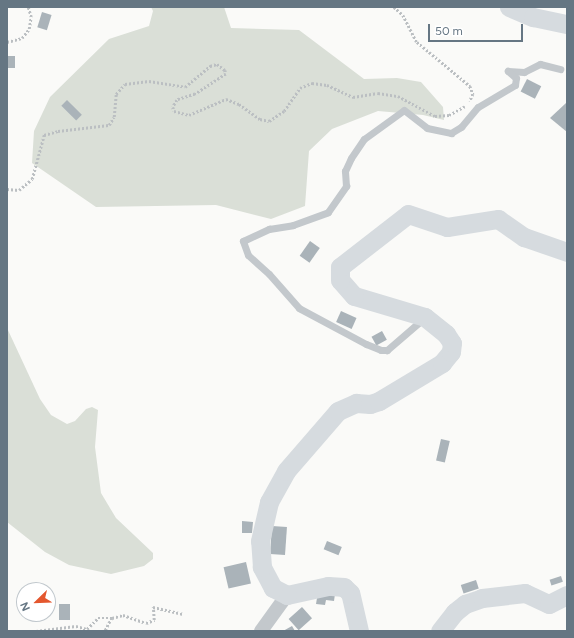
<!DOCTYPE html>
<style>
body{margin:0}
#map{position:relative;width:574px;height:638px;overflow:hidden;background:#fafaf8;font-family:Figtree,sans-serif}
div>[style]{position:absolute}
[style*='--x']{left:calc(var(--x)*1px);top:calc(var(--y)*1px);width:calc(var(--w)*1px);rotate:calc(var(--a)*1deg)}
.green>*{inset:0;background:#dadfd7}
.building>*{inset:0;background:#aab3b9;transform-origin:0 0}
.path>*{height:2.5px;margin-top:-1.25px;transform-origin:0;background:repeating-linear-gradient(90deg,#bbbfc2 0 2px,transparent 0 4px)}
.lane>*{height:7px;margin:-3.5px;padding:0 3.5px;transform-origin:3.5px;border-radius:3.5px;background:#c3c8cc}
.street>*{height:14px;margin:-7px;padding:0 7px;transform-origin:7px;border-radius:7px;background:#c3c8cc}
.secondary>*{height:19px;margin:-9.5px;padding:0 9.5px;transform-origin:9.5px;border-radius:9.5px;background:#d6dbdf}
span{translate:-50% -50%;white-space:nowrap;text-align:center;line-height:1.15;-webkit-text-stroke:4px #fff;paint-order:stroke}
.frame{position:absolute;inset:0;border:8px solid #657683;pointer-events:none}
.north{position:absolute;left:16px;top:582px;width:40px;height:40px;box-sizing:border-box;background:#fff;border:1px solid #c1c8cd;border-radius:50%;rotate:247deg;font-size:11px;font-weight:700;line-height:16px;text-align:center;color:#657683}
.north::after{content:'';display:block;margin:auto;width:14px;height:18px;background:#e4572e;clip-path:polygon(50% 0,100% 100%,50% 72%,0 100%)}
.scale{position:absolute;left:428px;top:24px;width:95px;height:18px;box-sizing:border-box;border:2px solid #657683;border-top:0;padding-left:5px;font-size:12px;line-height:14px;white-space:nowrap;color:#657683;-webkit-text-stroke:3px #fff;paint-order:stroke}
</style>
<div id="map">
<div class="green">
<div style="clip-path:polygon(151px 7px,224px 7px,231px 28px,299px 30px,364px 79px,397px 78px,421px 82px,443px 107px,444px 120px,423px 115px,378px 111px,332px 129px,309px 151px,305px 206px,271px 219px,216px 205px,96px 207px,32px 163px,34px 131px,50px 97px,109px 39px,149px 26px,153px 11px)"></div>
<div style="clip-path:polygon(7px 328px,40px 399px,51px 415px,67px 424px,75px 421px,86px 409px,92px 407px,98px 410px,95px 447px,101px 493px,116px 518px,153px 553px,153px 559px,144px 566px,111px 574px,69px 565px,45px 552px,7px 522px)"></div>
</div>
<div class="building">
<div style="left:42px;top:12px;width:10px;height:16px;rotate:17deg"></div>
<div style="left:7px;top:56px;width:8px;height:12px"></div>
<div style="left:527px;top:79px;width:16px;height:14px;rotate:27deg"></div>
<div style="left:67px;top:100px;width:21px;height:8px;rotate:45deg"></div>
<div style="clip-path:polygon(566px 103px,567px 104px,567px 132px,550px 118px)"></div>
<div style="left:310px;top:241px;width:12px;height:18px;rotate:35deg"></div>
<div style="left:341px;top:311px;width:17px;height:12px;rotate:24deg"></div>
<div style="left:382px;top:331px;width:10px;height:12px;rotate:61deg"></div>
<div style="left:441px;top:439px;width:9px;height:22px;rotate:13deg"></div>
<div style="clip-path:polygon(242px 521px,253px 522px,252px 533px,242px 533px)"></div>
<div style="left:272px;top:526px;width:15px;height:28px;rotate:4deg"></div>
<div style="left:327px;top:541px;width:16px;height:9px;rotate:22deg"></div>
<div style="left:246px;top:562px;width:22px;height:23px;rotate:77deg"></div>
<div style="left:561px;top:576px;width:6px;height:12px;rotate:72deg"></div>
<div style="left:476px;top:580px;width:9px;height:16px;rotate:72deg"></div>
<div style="clip-path:polygon(318px 592px,335px 594px,334px 601px,326px 600px,325px 605px,316px 604px)"></div>
<div style="left:59px;top:604px;width:11px;height:16px"></div>
<div style="left:302px;top:607px;width:15px;height:18px;rotate:48deg"></div>
<div style="clip-path:polygon(292px 626px,295px 631px,283px 631px)"></div>
</div>
<div class="path">
<div style="--x:394;--y:7;--w:12;--a:42"></div>
<div style="--x:403;--y:15;--w:30;--a:63"></div>
<div style="--x:417;--y:42;--w:69;--a:39.7"></div>
<div style="--x:470;--y:86;--w:9;--a:69"></div>
<div style="--x:473;--y:94;--w:8;--a:113"></div>
<div style="--x:7;--y:42;--w:16;--a:-15"></div>
<div style="--x:22;--y:38;--w:11;--a:-52"></div>
<div style="--x:29;--y:29;--w:12;--a:-81"></div>
<div style="--x:31;--y:17;--w:10;--a:-107"></div>
<div style="--x:7;--y:189;--w:12;--a:5"></div>
<div style="--x:19;--y:190;--w:17;--a:-40"></div>
<div style="--x:32;--y:179;--w:46;--a:-74.7"></div>
<div style="--x:44;--y:135;--w:15;--a:-16"></div>
<div style="--x:58;--y:131;--w:51;--a:-6.7"></div>
<div style="--x:109;--y:125;--w:9;--a:-58"></div>
<div style="--x:114;--y:117;--w:23;--a:-85"></div>
<div style="--x:116;--y:94;--w:13;--a:-48"></div>
<div style="--x:125;--y:84;--w:24;--a:-7"></div>
<div style="--x:149;--y:81;--w:36;--a:9"></div>
<div style="--x:185;--y:87;--w:33;--a:-40"></div>
<div style="--x:210;--y:66;--w:7;--a:-16"></div>
<div style="--x:217;--y:64;--w:10;--a:37"></div>
<div style="--x:225;--y:70;--w:4;--a:76"></div>
<div style="--x:226;--y:74;--w:37;--a:147"></div>
<div style="--x:195;--y:94;--w:19;--a:162"></div>
<div style="--x:177;--y:100;--w:8;--a:120"></div>
<div style="--x:173;--y:107;--w:4;--a:76"></div>
<div style="--x:174;--y:111;--w:16;--a:15"></div>
<div style="--x:189;--y:115;--w:40;--a:-23.4"></div>
<div style="--x:226;--y:99;--w:14;--a:21"></div>
<div style="--x:239;--y:104;--w:26;--a:36"></div>
<div style="--x:260;--y:119;--w:9;--a:13"></div>
<div style="--x:269;--y:121;--w:18;--a:-34"></div>
<div style="--x:284;--y:111;--w:28;--a:-55"></div>
<div style="--x:300;--y:88;--w:13;--a:-23"></div>
<div style="--x:312;--y:83;--w:15;--a:8"></div>
<div style="--x:327;--y:85;--w:29;--a:25"></div>
<div style="--x:353;--y:97;--w:25;--a:-9"></div>
<div style="--x:378;--y:93;--w:20;--a:9"></div>
<div style="--x:398;--y:96;--w:42;--a:28.4"></div>
<div style="--x:435;--y:116;--w:14;--a:-4"></div>
<div style="--x:449;--y:115;--w:18;--a:-29"></div>
<div style="--x:112;--y:618;--w:11;--a:-15"></div>
<div style="--x:123;--y:615;--w:24;--a:19"></div>
<div style="--x:146;--y:623;--w:9;--a:-21"></div>
<div style="--x:154;--y:620;--w:13;--a:-94"></div>
<div style="--x:153;--y:607;--w:31;--a:13"></div>
<div style="--x:36;--y:631;--w:40;--a:-7.1"></div>
<div style="--x:76;--y:626;--w:11;--a:15"></div>
<div style="--x:87;--y:629;--w:16;--a:-45"></div>
<div style="--x:98;--y:618;--w:14;--a:0"></div>
<div style="--x:112;--y:618;--w:15;--a:118"></div>
</div>
<div class="lane">
<div style="--x:508;--y:71;--w:16;--a:4"></div>
<div style="--x:524;--y:72;--w:18;--a:-27"></div>
<div style="--x:540;--y:64;--w:21;--a:14"></div>
<div style="--x:423;--y:319;--w:48;--a:139.3"></div>
<div style="--x:387;--y:350;--w:6;--a:180"></div>
<div style="--x:381;--y:350;--w:16;--a:-158"></div>
<div style="--x:366;--y:344;--w:76;--a:-151.8"></div>
<div style="--x:299;--y:308;--w:45;--a:-131.4"></div>
<div style="--x:269;--y:274;--w:28;--a:-138"></div>
<div style="--x:248;--y:255;--w:15;--a:-110"></div>
<div style="--x:243;--y:241;--w:29;--a:-25"></div>
<div style="--x:269;--y:229;--w:24;--a:-9"></div>
<div style="--x:293;--y:225;--w:37;--a:-20"></div>
<div style="--x:328;--y:212;--w:32;--a:-55"></div>
<div style="--x:346;--y:186;--w:15;--a:-94"></div>
<div style="--x:345;--y:171;--w:14;--a:-65"></div>
<div style="--x:351;--y:158;--w:23;--a:-56"></div>
<div style="--x:364;--y:139;--w:49;--a:-35.9"></div>
<div style="--x:404;--y:110;--w:29;--a:38"></div>
<div style="--x:427;--y:128;--w:25;--a:12"></div>
<div style="--x:451;--y:133;--w:12;--a:-31"></div>
<div style="--x:461;--y:127;--w:26;--a:-50"></div>
<div style="--x:478;--y:107;--w:43;--a:-30.7"></div>
<div style="--x:515;--y:85;--w:7;--a:-82"></div>
<div style="--x:516;--y:78;--w:11;--a:-139"></div>
</div>
<div class="street">
<div style="--x:261;--y:631;--w:44;--a:-54.2"></div>
</div>
<div class="secondary">
<div style="--x:509;--y:7;--w:26;--a:23"></div>
<div style="--x:533;--y:17;--w:35;--a:12"></div>
<div style="--x:359;--y:631;--w:39;--a:-103"></div>
<div style="--x:350;--y:593;--w:8;--a:-135"></div>
<div style="--x:344;--y:587;--w:16;--a:-176"></div>
<div style="--x:328;--y:586;--w:42;--a:167.6"></div>
<div style="--x:287;--y:595;--w:16;--a:-153"></div>
<div style="--x:273;--y:588;--w:24;--a:-118"></div>
<div style="--x:262;--y:567;--w:26;--a:-94"></div>
<div style="--x:260;--y:541;--w:40;--a:-77"></div>
<div style="--x:269;--y:502;--w:35;--a:-61"></div>
<div style="--x:286;--y:471;--w:79;--a:-49.1"></div>
<div style="--x:338;--y:411;--w:20;--a:-24"></div>
<div style="--x:356;--y:403;--w:14;--a:4"></div>
<div style="--x:370;--y:404;--w:9;--a:-18"></div>
<div style="--x:379;--y:401;--w:74;--a:-31.1"></div>
<div style="--x:442;--y:363;--w:14;--a:-51"></div>
<div style="--x:451;--y:352;--w:9;--a:-84"></div>
<div style="--x:452;--y:343;--w:11;--a:-124"></div>
<div style="--x:446;--y:334;--w:27;--a:-141"></div>
<div style="--x:425;--y:317;--w:74;--a:-163.5"></div>
<div style="--x:354;--y:296;--w:21;--a:-131"></div>
<div style="--x:340;--y:280;--w:13;--a:-90"></div>
<div style="--x:340;--y:267;--w:86;--a:-37.9"></div>
<div style="--x:408;--y:214;--w:41;--a:18.4"></div>
<div style="--x:447;--y:227;--w:52;--a:-8.9"></div>
<div style="--x:498;--y:219;--w:32;--a:35"></div>
<div style="--x:524;--y:237;--w:46;--a:19.2"></div>
<div style="--x:440;--y:631;--w:24;--a:-52"></div>
<div style="--x:455;--y:612;--w:13;--a:-39"></div>
<div style="--x:465;--y:604;--w:18;--a:-19"></div>
<div style="--x:482;--y:598;--w:43;--a:-6.6"></div>
<div style="--x:525;--y:593;--w:26;--a:25"></div>
<div style="--x:549;--y:604;--w:20;--a:-27"></div>
</div>
<div class="frame"></div>
<div class="north">N</div>
<div class="scale">50 m</div>
</div>
